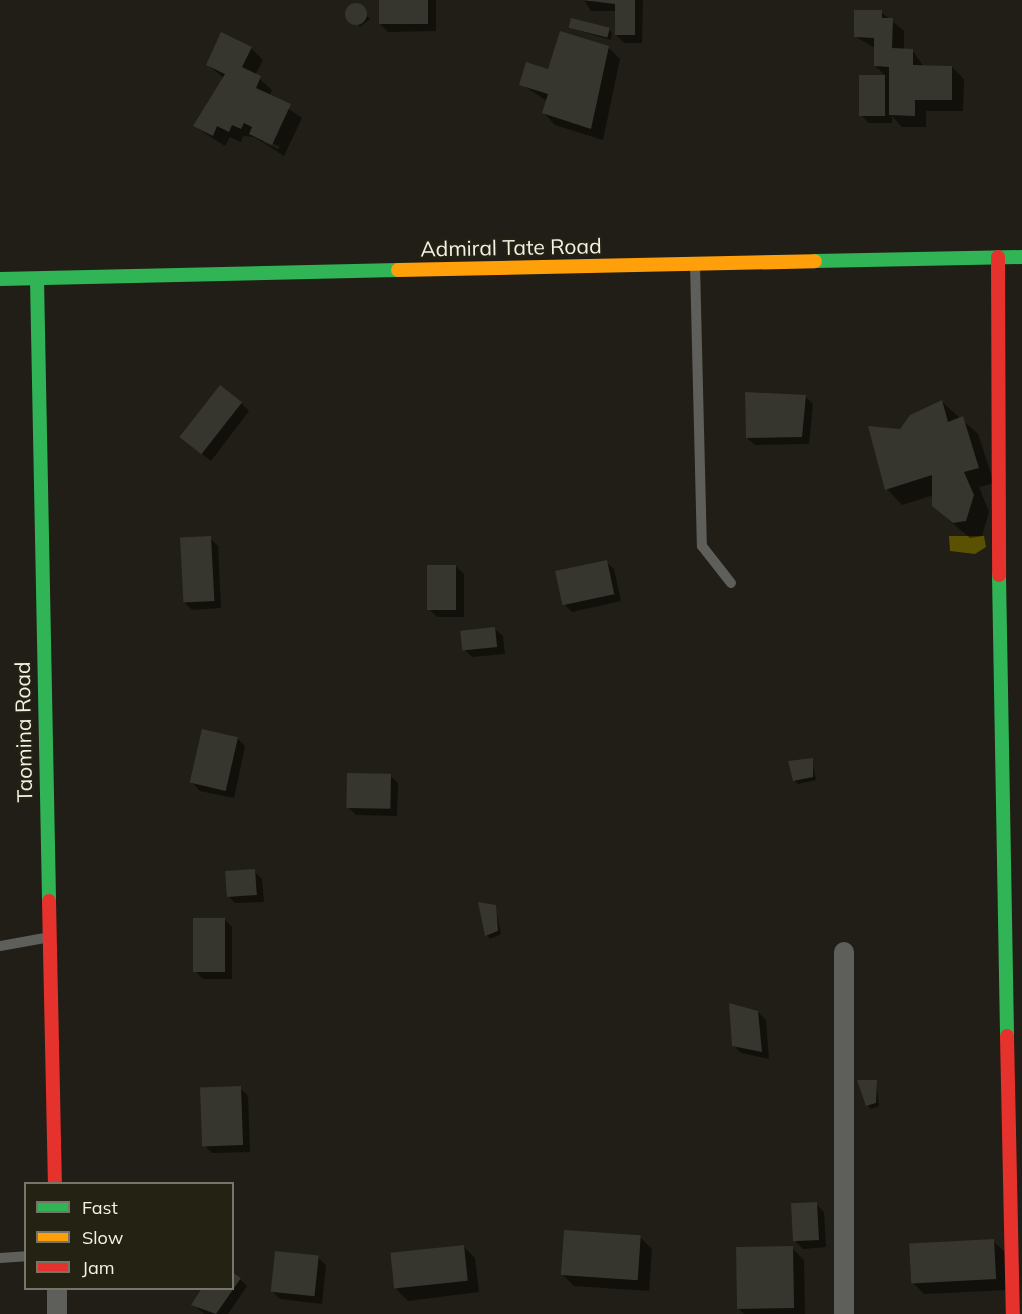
<!DOCTYPE html>
<style>
body{margin:0}
#map{position:relative;width:1022px;height:1314px;overflow:hidden;background:#201e16;font-family:Mulish,sans-serif}
div>[style]{position:absolute}
[style*='--x']{left:calc(var(--x)*1px);top:calc(var(--y)*1px);width:calc(var(--w)*1px);rotate:calc(var(--a)*1deg)}
.water>*{inset:0;background:#5a5102}
.shadow>*{inset:0;background:#0007}
.building>*{inset:0;background:#36352e;transform-origin:0 0}
.round{border-radius:50%}
.lane>*{height:10px;margin:-5px;padding:0 5px;transform-origin:5px;border-radius:5px;background:#5e5e5a}
.street>*{height:20px;margin:-10px;padding:0 10px;transform-origin:10px;border-radius:10px;background:#5e5e5a}
.fast>*{height:14px;margin:-7px;padding:0 7px;transform-origin:7px;border-radius:7px;background:#30b455}
.slow>*{height:14px;margin:-7px;padding:0 7px;transform-origin:7px;border-radius:7px;background:#ff9f0a}
.jam>*{height:14px;margin:-7px;padding:0 7px;transform-origin:7px;border-radius:7px;background:#e5322d}
span{translate:-50% -50%;white-space:nowrap;text-align:center;line-height:1.15;-webkit-text-stroke:4.5px #242212;paint-order:stroke}
.street-label{font-size:21px;color:#f3f2e7}
.legend{position:absolute;left:24px;top:1182px;width:210px;height:108px;box-sizing:border-box;background:#242212;border:2px solid #777567;margin:0;padding:8px 10px;list-style:none;font-size:18px;color:#f3f2e7}
.legend li{display:flex;align-items:center;gap:12px;height:30px}
.legend b{width:30px;border:2px solid #777567}
</style>
<div id="map">
<div class="water">
<div style="clip-path:polygon(949px 536px,984px 536px,986px 547px,975px 554px,950px 551px)"></div>
</div>
<div class="shadow">
<div style="clip-path:polygon(380px 0,436px 0,436px 31px,388px 32px,380px 24px)"></div>
<div style="clip-path:polygon(584px 0,643px 0,642px 43px,624px 43px,616px 35px,616px 11px,591px 11px)"></div>
<div style="clip-path:polygon(355px 4px,370px 19px,360px 27px,347px 12px)"></div>
<div style="clip-path:polygon(881px 12px,904px 31px,904px 50px,912px 50px,924px 67px,952px 67px,964px 79px,963px 111px,926px 111px,926px 127px,902px 127px,892px 116px,892px 123px,869px 123px,861px 115px,861px 76px,886px 76px,875px 66px,876px 49px,856px 37px)"></div>
<div style="clip-path:polygon(570px 28px,609px 29px,612px 33px,611px 40px)"></div>
<div style="clip-path:polygon(608px 47px,620px 59px,603px 140px,555px 125px,544px 113px,547px 101px,521px 84px)"></div>
<div style="clip-path:polygon(evenodd,251px 48px,263px 60px,255px 75px,272px 90px,269px 96px,302px 118px,284px 156px,254px 137px,243px 136px,241px 142px,230px 137px,225px 146px,194px 126px,224px 78px,208px 65px,251px 48px,263px 139px,280px 147px,278px 149px,263px 142px,263px 139px)"></div>
<div style="clip-path:polygon(805px 396px,813px 404px,809px 444px,755px 445px,747px 438px)"></div>
<div style="clip-path:polygon(942px 402px,978px 434px,994px 483px,979px 487px,989px 512px,982px 536px,970px 538px,950px 521px,934px 505px,934px 495px,902px 505px,887px 489px,901px 430px)"></div>
<div style="clip-path:polygon(241px 403px,249px 411px,211px 461px,190px 445px)"></div>
<div style="clip-path:polygon(210px 538px,218px 546px,221px 608px,192px 610px,184px 602px)"></div>
<div style="clip-path:polygon(606px 562px,614px 569px,621px 601px,572px 612px,564px 604px)"></div>
<div style="clip-path:polygon(456px 566px,464px 574px,464px 617px,437px 617px,429px 609px)"></div>
<div style="clip-path:polygon(495px 629px,503px 636px,505px 654px,472px 657px,464px 649px)"></div>
<div style="clip-path:polygon(237px 738px,245px 746px,234px 798px,200px 791px,193px 783px)"></div>
<div style="clip-path:polygon(812px 760px,816px 780px,798px 784px,795px 781px)"></div>
<div style="clip-path:polygon(390px 776px,398px 783px,397px 816px,356px 815px,348px 807px)"></div>
<div style="clip-path:polygon(254px 871px,262px 879px,264px 902px,235px 903px,228px 896px)"></div>
<div style="clip-path:polygon(495px 906px,501px 934px,490px 939px,487px 935px)"></div>
<div style="clip-path:polygon(224px 919px,232px 927px,232px 979px,203px 979px,195px 971px)"></div>
<div style="clip-path:polygon(758px 1012px,766px 1020px,769px 1059px,741px 1053px,733px 1045px)"></div>
<div style="clip-path:polygon(876px 1082px,879px 1106px,871px 1109px,867px 1105px)"></div>
<div style="clip-path:polygon(240px 1088px,248px 1096px,250px 1152px,212px 1153px,204px 1145px)"></div>
<div style="clip-path:polygon(816px 1204px,824px 1212px,826px 1247px,803px 1249px,795px 1241px)"></div>
<div style="clip-path:polygon(640px 1237px,652px 1249px,649px 1291px,574px 1286px,562px 1274px)"></div>
<div style="clip-path:polygon(993px 1241px,1005px 1252px,1007px 1290px,924px 1294px,912px 1282px)"></div>
<div style="clip-path:polygon(463px 1246px,475px 1258px,479px 1292px,408px 1301px,396px 1289px)"></div>
<div style="clip-path:polygon(792px 1248px,804px 1260px,805px 1314px,744px 1314px,738px 1308px)"></div>
<div style="clip-path:polygon(318px 1258px,326px 1265px,322px 1304px,280px 1299px,272px 1291px)"></div>
<div style="clip-path:polygon(240px 1279px,247px 1286px,228px 1314px,204px 1314px,193px 1304px,232px 1288px)"></div>
</div>
<div class="building">
<div style="left:379px;top:0;width:49px;height:24px"></div>
<div style="clip-path:polygon(582px 0,635px 0,635px 35px,615px 35px,615px 4px)"></div>
<div class="round" style="left:345px;top:3px;width:22px;height:22px"></div>
<div style="clip-path:polygon(854px 10px,882px 10px,882px 18px,893px 18px,892px 48px,913px 49px,913px 65px,952px 66px,952px 100px,915px 100px,915px 116px,889px 115px,889px 67px,874px 66px,874px 38px,854px 37px)"></div>
<div style="left:571px;top:18px;width:40px;height:10px;rotate:14deg"></div>
<div style="clip-path:polygon(560px 31px,609px 46px,591px 129px,542px 113px,548px 94px,519px 85px,526px 62px,548px 69px)"></div>
<div style="clip-path:polygon(221px 32px,252px 47px,242px 67px,261px 76px,256px 88px,291px 104px,272px 145px,249px 134px,252px 127px,244px 123px,241px 129px,232px 125px,229px 132px,217px 126px,213px 136px,193px 126px,225px 74px,206px 65px)"></div>
<div style="left:859px;top:75px;width:26px;height:41px"></div>
<div style="left:220px;top:385px;width:28px;height:66px;rotate:38deg"></div>
<div style="clip-path:polygon(745px 392px,806px 395px,802px 437px,746px 438px)"></div>
<div style="clip-path:polygon(942px 400px,948px 422px,963px 416px,979px 468px,964px 472px,974px 495px,966px 521px,953px 523px,932px 506px,932px 475px,885px 490px,868px 426px,900px 429px,910px 415px)"></div>
<div style="left:211px;top:536px;width:65px;height:31px;rotate:87deg"></div>
<div style="left:607px;top:560px;width:35px;height:53px;rotate:78deg"></div>
<div style="left:427px;top:565px;width:29px;height:45px"></div>
<div style="left:495px;top:627px;width:20px;height:35px;rotate:84deg"></div>
<div style="left:202px;top:729px;width:37px;height:55px;rotate:13deg"></div>
<div style="clip-path:polygon(813px 758px,813px 777px,793px 781px,788px 761px)"></div>
<div style="left:347px;top:773px;width:44px;height:35px;rotate:1deg"></div>
<div style="left:255px;top:869px;width:26px;height:30px;rotate:86deg"></div>
<div style="clip-path:polygon(478px 902px,496px 905px,498px 931px,485px 936px)"></div>
<div style="left:193px;top:918px;width:32px;height:54px"></div>
<div style="clip-path:polygon(729px 1003px,758px 1011px,762px 1052px,732px 1046px)"></div>
<div style="clip-path:polygon(857px 1080px,877px 1080px,876px 1103px,866px 1106px)"></div>
<div style="left:241px;top:1086px;width:59px;height:41px;rotate:88deg"></div>
<div style="left:817px;top:1202px;width:38px;height:26px;rotate:87deg"></div>
<div style="left:564px;top:1230px;width:77px;height:45px;rotate:4deg"></div>
<div style="left:994px;top:1239px;width:40px;height:85px;rotate:87deg"></div>
<div style="left:464px;top:1245px;width:36px;height:74px;rotate:84deg"></div>
<div style="left:793px;top:1246px;width:62px;height:57px;rotate:89deg"></div>
<div style="left:275px;top:1251px;width:44px;height:41px;rotate:6deg"></div>
<div style="clip-path:polygon(232px 1272px,241px 1278px,216px 1314px,191px 1305px,202px 1288px,232px 1288px)"></div>
</div>
<div class="lane">
<div style="--x:695;--y:265;--w:281;--a:88.6"></div>
<div style="--x:702;--y:546;--w:47;--a:51.9"></div>
<div style="--x:0;--y:946;--w:51;--a:-10.2"></div>
<div style="--x:0;--y:1258;--w:26;--a:-4"></div>
</div>
<div class="street">
<div style="--x:844;--y:952;--w:362;--a:90"></div>
<div style="--x:57;--y:1288;--w:26;--a:90"></div>
</div>
<div class="fast">
<div style="--x:815;--y:261;--w:207;--a:-1.1"></div>
<div style="--x:0;--y:279;--w:398;--a:-1.3"></div>
<div style="--x:37;--y:279;--w:622;--a:88.89"></div>
<div style="--x:999;--y:575;--w:461;--a:89"></div>
</div>
<div class="slow">
<div style="--x:398;--y:270;--w:417;--a:-1.2"></div>
</div>
<div class="jam">
<div style="--x:998;--y:257;--w:318;--a:89.8"></div>
<div style="--x:49;--y:901;--w:283;--a:88.8"></div>
<div style="--x:1007;--y:1036;--w:278;--a:88.8"></div>
</div>
<div class="street-label">
<span style="left:511px;top:247px;rotate:-1deg">Admiral Tate Road</span>
<span style="left:23px;top:732px;rotate:-91deg">Taomina Road</span>
</div>
<ul class="legend">
<li><b style="height:8px;background:#30b455"></b>Fast</li>
<li><b style="height:8px;background:#ff9f0a"></b>Slow</li>
<li><b style="height:8px;background:#e5322d"></b>Jam</li>
</ul>
</div>
